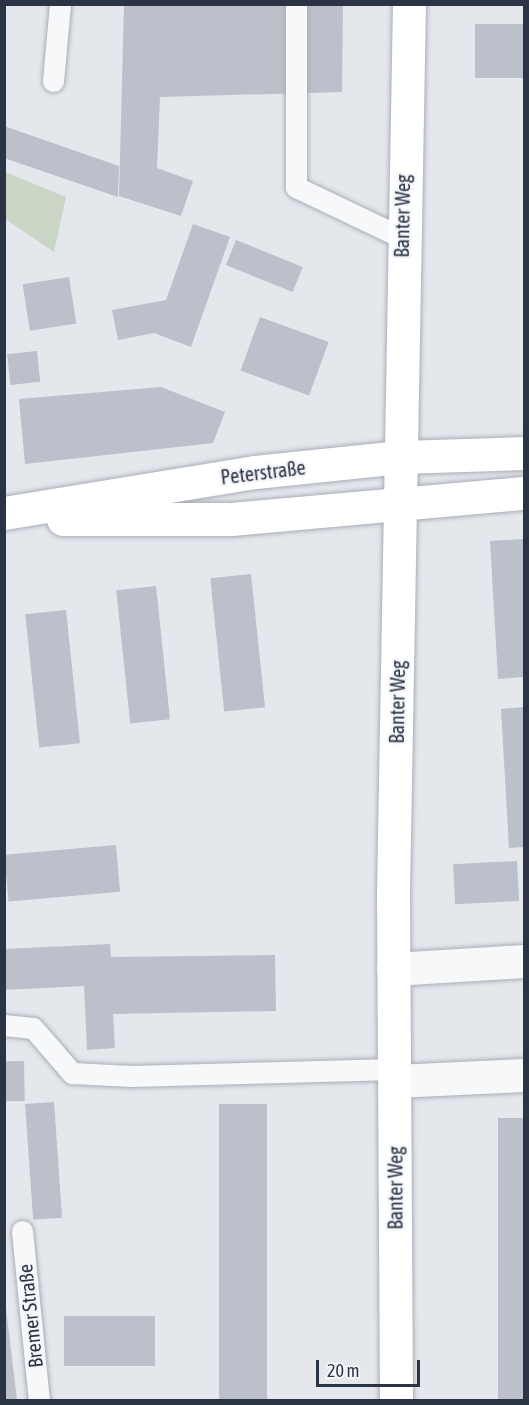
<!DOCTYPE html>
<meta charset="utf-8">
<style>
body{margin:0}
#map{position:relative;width:529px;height:1405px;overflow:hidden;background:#e4e7ec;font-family:"Asap Condensed",sans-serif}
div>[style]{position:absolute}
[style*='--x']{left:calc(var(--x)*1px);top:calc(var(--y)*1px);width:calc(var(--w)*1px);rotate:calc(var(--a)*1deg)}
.green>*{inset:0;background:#c9d6c5}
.building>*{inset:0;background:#bbc0ca;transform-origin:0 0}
.roads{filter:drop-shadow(0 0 2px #a9aeb7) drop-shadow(0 0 2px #a9aeb7)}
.lane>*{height:21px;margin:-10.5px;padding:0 10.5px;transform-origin:10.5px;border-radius:10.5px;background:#f7f8fa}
.street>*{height:33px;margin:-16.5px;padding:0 16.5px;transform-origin:16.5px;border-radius:16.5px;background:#f7f8fa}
.secondary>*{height:33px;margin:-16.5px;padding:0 16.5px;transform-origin:16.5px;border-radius:16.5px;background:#fff}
span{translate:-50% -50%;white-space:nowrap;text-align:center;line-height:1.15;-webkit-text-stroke:5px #f4f6f9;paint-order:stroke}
.street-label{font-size:20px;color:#2b3445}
.frame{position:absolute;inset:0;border:6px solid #2b3445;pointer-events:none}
.scale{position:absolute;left:316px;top:1360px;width:104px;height:27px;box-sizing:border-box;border:3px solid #2b3445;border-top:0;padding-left:8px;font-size:18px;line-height:21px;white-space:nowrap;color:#2b3445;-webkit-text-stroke:4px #f4f6f9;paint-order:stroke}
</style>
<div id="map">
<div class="green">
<div style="clip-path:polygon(5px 172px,66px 197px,54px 252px,5px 219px)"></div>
</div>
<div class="building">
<div style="clip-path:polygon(124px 4px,343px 4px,342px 92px,160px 97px,157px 168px,193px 181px,181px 216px,119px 196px)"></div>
<div style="left:475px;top:24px;width:49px;height:54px"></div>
<div style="clip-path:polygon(4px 126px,119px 166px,118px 197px,4px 158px)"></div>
<div style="clip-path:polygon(193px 224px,230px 237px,191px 347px,154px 333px,118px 340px,112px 310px,166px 300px)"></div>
<div style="left:236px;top:240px;width:72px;height:27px;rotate:22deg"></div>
<div style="left:69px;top:277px;width:47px;height:47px;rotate:81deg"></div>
<div style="left:260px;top:317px;width:73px;height:57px;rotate:20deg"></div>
<div style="left:37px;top:351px;width:31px;height:30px;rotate:84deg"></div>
<div style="clip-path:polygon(161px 387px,225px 412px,213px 443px,25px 464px,19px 399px)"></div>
<div style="clip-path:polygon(524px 539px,524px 677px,498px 679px,490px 541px)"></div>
<div style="left:251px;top:574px;width:134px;height:41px;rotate:84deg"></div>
<div style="left:156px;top:586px;width:134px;height:40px;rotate:84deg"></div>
<div style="left:66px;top:610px;width:134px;height:41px;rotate:84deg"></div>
<div style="clip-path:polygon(524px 707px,524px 847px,509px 848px,501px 709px)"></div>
<div style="left:116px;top:845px;width:47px;height:112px;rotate:85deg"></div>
<div style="left:517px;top:861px;width:40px;height:64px;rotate:87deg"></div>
<div style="clip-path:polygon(110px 944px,111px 957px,275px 955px,276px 1011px,113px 1014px,115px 1048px,87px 1050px,84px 986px,4px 990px,4px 949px)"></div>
<div style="left:24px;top:1061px;width:40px;height:20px;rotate:89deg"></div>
<div style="left:54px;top:1102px;width:116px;height:29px;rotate:86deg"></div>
<div style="left:219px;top:1104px;width:48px;height:296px"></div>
<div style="left:498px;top:1118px;width:26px;height:282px"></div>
<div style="clip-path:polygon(4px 1308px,6px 1308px,17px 1400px,4px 1400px)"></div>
<div style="left:64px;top:1316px;width:91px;height:50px"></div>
</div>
<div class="roads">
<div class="lane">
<div style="--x:296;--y:4;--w:183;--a:90"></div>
<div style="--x:296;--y:187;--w:116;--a:25.5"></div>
<div style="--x:53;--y:81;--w:77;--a:-84.8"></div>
<div style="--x:4;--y:1025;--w:29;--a:6"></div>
<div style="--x:33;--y:1028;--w:60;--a:49.1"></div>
<div style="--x:72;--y:1073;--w:59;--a:2.9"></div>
<div style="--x:131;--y:1076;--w:263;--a:-1.5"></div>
<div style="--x:22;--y:1231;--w:170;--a:84.3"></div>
</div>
<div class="street">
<div style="--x:393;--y:969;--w:131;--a:-3.5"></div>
<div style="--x:395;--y:1081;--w:129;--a:-2.7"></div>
</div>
<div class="secondary">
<div style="--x:4;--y:513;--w:254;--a:-9.3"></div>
<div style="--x:255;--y:472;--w:146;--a:-5.9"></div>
<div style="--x:400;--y:457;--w:124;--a:-1.8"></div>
<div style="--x:63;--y:519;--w:168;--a:0"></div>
<div style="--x:231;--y:519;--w:294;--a:-5.1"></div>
<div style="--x:396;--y:1400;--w:507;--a:-90.34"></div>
<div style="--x:393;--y:893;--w:889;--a:-88.97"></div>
</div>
</div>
<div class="street-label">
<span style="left:402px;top:216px;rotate:-89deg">Banter Weg</span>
<span style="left:263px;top:472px;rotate:-7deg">Peterstraße</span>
<span style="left:397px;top:702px;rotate:-89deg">Banter Weg</span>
<span style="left:395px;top:1188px;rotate:-90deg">Banter Weg</span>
<span style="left:30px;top:1316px;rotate:-96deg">Bremer Straße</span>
</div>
<div class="frame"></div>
<div class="scale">20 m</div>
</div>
